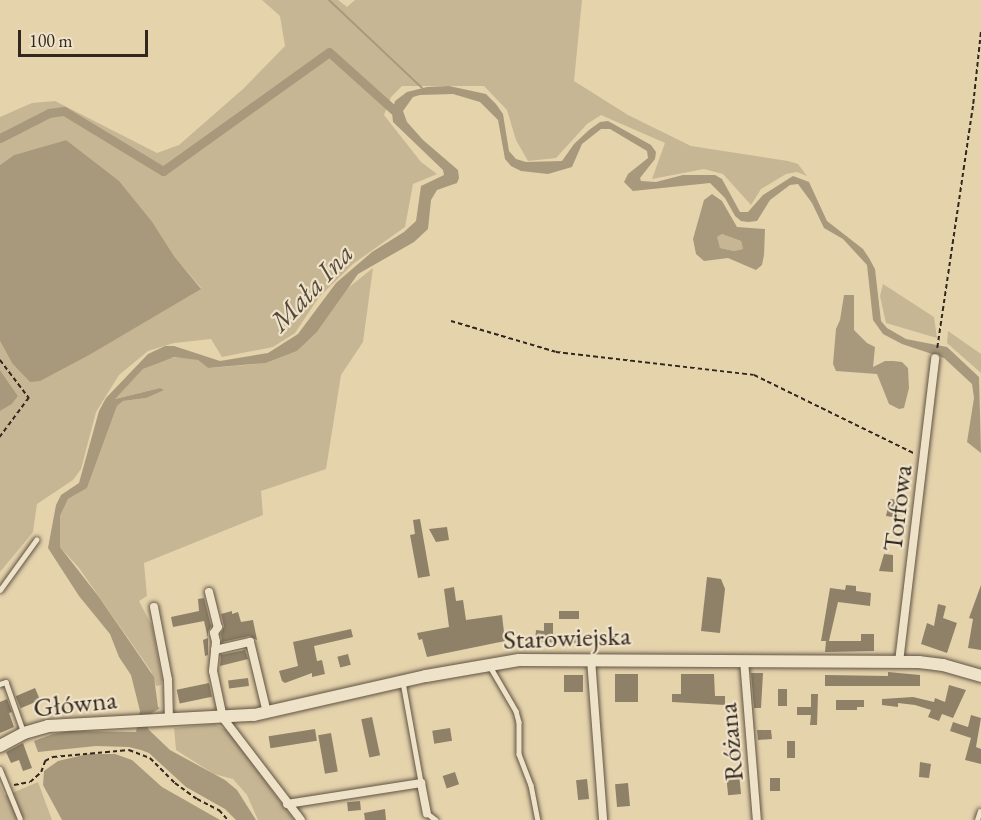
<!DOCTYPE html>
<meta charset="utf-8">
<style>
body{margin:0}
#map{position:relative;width:981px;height:820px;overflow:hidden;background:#e5d3ac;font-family:"EB Garamond",serif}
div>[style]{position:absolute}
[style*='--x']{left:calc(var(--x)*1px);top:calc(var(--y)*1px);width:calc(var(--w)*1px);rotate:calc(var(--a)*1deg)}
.green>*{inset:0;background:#c7b694}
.water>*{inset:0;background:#a8997c}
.stream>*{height:2px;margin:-1px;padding:0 1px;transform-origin:1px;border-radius:1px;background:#a8997c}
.canal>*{height:9px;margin:-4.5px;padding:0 4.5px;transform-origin:4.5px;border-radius:4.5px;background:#a8997c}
.building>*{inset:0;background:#8f8068;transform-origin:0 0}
.path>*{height:1.5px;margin-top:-0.75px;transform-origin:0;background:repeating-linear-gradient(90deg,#32271f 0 4.5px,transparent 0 7.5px)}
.roads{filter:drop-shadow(0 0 2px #5f5242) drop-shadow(0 0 2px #5f5242)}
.lane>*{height:4.5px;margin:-2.25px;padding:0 2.25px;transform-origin:2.25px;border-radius:2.25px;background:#eee2c9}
.street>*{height:8px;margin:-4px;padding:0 4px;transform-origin:4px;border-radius:4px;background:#eee2c9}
.secondary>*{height:12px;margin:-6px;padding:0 6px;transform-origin:6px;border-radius:6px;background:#eee2c9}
span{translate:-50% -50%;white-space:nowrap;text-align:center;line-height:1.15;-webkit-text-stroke:4.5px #eee2c9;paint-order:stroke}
.street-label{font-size:27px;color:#32271f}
.water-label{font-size:28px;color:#55493b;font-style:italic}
.scale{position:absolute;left:18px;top:30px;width:130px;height:27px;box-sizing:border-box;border:3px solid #32271f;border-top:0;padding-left:8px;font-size:18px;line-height:21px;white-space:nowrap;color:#32271f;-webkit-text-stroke:4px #eee2c9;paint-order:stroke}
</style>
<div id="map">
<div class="green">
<div style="clip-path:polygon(262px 0,338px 0,347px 7px,355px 0,582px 0,574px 81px,628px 115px,691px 146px,788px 161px,798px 164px,807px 176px,797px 172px,786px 174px,761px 189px,751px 205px,723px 174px,704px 169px,652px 179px,665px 143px,601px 115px,587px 124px,556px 158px,528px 161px,516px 140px,507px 110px,484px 86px,402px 86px,391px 97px,384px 115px,421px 162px,437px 174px,413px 184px,405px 227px,353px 264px,319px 297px,295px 333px,273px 347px,222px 357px,211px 339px,174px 343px,148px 351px,119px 375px,96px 412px,81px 469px,73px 480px,37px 504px,33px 532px,0 572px,0 411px,12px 404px,18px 396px,0 370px,0 341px,12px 363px,201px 288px,174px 256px,153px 223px,66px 140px,14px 155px,0 165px,0 117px,32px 103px,55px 101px,157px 153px,179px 145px,243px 89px,285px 46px,280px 16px)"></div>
<div style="clip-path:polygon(722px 234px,741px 241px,743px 249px,734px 251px,720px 248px,716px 237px)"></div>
<div style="clip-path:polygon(373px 268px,363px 342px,341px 375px,326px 469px,261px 491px,263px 515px,144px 563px,147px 596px,139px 601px,152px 626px,162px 679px,161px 685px,156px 686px,151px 671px,79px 568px,60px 547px,60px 516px,68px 499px,87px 488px,117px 406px,123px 401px,146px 398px,160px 388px,114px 399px,143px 369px,165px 358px,185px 357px,198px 360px,208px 368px,223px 367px,266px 363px,297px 351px,317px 332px,348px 288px)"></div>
<div style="clip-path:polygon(883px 284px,934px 317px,937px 338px,886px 323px,880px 296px)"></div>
<div style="clip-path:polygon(948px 331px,981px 354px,981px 373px,947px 343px)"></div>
<div style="clip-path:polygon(215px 724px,228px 731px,294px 820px,258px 820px,247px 795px,233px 779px,214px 774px,176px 750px,174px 728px)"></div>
<div style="clip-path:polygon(38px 782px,52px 820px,0 820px,0 785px,5px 796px)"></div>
</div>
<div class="water">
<div style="clip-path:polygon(449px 86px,486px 94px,496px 104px,503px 114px,509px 151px,516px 159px,526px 162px,562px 161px,574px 144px,589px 130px,600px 122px,608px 121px,651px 145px,656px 152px,655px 159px,640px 178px,641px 181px,656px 182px,683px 175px,715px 175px,722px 179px,740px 212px,748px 212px,763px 195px,793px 176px,809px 182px,827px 221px,863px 249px,869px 258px,875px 269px,881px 321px,887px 328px,906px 339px,947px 347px,979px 377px,981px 453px,967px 442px,974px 398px,972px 384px,944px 358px,902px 344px,883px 334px,873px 320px,867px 265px,843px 239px,824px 228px,812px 203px,798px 184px,790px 185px,770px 200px,757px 221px,748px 222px,741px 221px,735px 216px,725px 198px,710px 183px,633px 191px,624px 182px,628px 174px,648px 158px,647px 151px,610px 129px,601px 129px,582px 144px,572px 167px,548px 174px,521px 171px,511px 166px,505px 159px,498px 120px,480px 102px,453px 94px,420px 95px,413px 97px,403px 111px,407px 122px,423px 140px,458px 170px,459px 178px,457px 183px,437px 190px,431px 200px,428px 229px,414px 242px,358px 274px,317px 332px,297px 351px,266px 363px,208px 368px,198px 360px,174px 357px,143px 369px,115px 399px,160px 388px,164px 390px,146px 398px,123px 401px,117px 406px,87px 488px,68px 499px,60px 516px,60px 547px,99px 597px,154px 677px,158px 707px,160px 708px,149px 715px,148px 729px,170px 750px,225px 780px,237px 790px,256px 820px,236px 820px,225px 809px,186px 787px,149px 753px,141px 750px,129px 747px,96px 746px,38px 752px,34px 741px,53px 734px,71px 731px,136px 732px,140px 711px,131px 675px,119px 657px,110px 634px,79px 596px,48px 548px,56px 505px,61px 495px,79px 483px,99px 411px,106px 398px,148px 354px,165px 346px,174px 346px,220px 361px,268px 353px,298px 334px,336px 283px,372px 252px,404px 232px,416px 221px,421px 186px,444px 175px,443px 170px,393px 122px,392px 113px,395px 101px,407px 92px,427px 87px)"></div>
<div style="clip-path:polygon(66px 140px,119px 181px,153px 223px,174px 256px,201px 289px,89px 355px,40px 381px,30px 382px,12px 363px,0 341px,0 165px,14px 155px)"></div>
<div style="clip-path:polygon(evenodd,712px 194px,722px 201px,737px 227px,765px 229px,764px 255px,762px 265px,756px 270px,728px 258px,704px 261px,696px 254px,693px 239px,704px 200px,712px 194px,722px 234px,741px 241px,743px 249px,734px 251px,720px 248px,717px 237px,722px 234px)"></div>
<div style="clip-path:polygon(844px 295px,854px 295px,854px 330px,867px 343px,875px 347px,873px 367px,885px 361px,893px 361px,902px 362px,908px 368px,909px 388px,904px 408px,899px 409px,889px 404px,877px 374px,836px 371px,833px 364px,836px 329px,840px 320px)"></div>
<div style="clip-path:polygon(0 370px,18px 396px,12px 404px,0 411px)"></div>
<div style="clip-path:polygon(88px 754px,115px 754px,132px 760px,162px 787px,220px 820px,62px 820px,43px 785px,44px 771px,58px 761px)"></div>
</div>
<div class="stream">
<div style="--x:329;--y:0;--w:129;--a:43.4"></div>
</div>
<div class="canal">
<div style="--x:0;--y:138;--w:55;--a:-27"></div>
<div style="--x:49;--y:113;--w:15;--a:-8"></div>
<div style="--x:64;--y:111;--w:116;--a:31.2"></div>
<div style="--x:163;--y:171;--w:204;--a:-35.6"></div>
<div style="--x:329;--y:52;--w:93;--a:41.9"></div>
</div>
<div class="building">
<div style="clip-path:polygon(890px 499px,900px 500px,899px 518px,886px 516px)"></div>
<div style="clip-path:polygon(420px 519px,430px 576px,418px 578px,410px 535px,415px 534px,413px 520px)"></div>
<div style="clip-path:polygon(447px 527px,449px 540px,436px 542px,429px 529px)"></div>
<div style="clip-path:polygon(884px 554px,893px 555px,893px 572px,879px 571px)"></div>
<div style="clip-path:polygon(707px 577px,721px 579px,725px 589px,720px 633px,701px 631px)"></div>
<div style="clip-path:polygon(846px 585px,856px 586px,856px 591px,871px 593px,870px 606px,838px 602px,829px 641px,861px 641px,861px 634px,874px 634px,874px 651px,825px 652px,826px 641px,821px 641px,830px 588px,845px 590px)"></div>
<div style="clip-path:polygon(981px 585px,981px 650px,968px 648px,973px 619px,969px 618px)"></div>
<div style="clip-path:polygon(454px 587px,456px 601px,463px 600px,466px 620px,502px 615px,505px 641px,427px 657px,422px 639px,419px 640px,417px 633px,449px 627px,444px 589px)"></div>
<div style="clip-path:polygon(204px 598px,211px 626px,208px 632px,208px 655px,205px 656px,203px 640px,208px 638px,204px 621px,173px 627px,171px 617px,199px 611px,198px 599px)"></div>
<div style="clip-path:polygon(938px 604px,946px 606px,943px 618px,957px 623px,947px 653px,921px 644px,927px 623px,934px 626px)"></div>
<div style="clip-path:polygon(232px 611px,232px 614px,238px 612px,241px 622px,253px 620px,257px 640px,249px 636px,222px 642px,221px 634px,224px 626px,221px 614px)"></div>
<div style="left:559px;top:611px;width:20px;height:8px"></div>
<div style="clip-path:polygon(544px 623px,553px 623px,553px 635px,578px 635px,579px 643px,535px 642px,536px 630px,544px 631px)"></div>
<div style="clip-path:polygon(351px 629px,353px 637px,314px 646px,317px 661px,322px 660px,325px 674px,312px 677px,312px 673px,285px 683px,282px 681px,279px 671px,298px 666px,293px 642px)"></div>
<div style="clip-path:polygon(245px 650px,248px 659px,220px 666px,221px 655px)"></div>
<div style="left:348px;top:654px;width:11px;height:11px;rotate:75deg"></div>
<div style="clip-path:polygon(888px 672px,920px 675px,920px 686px,825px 686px,825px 675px,888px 676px)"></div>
<div style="clip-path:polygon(751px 673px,763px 673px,761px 708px,754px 708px)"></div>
<div style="left:615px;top:674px;width:23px;height:28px"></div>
<div style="clip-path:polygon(681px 674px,714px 674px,715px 696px,725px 696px,725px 705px,672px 702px,672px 694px,681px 694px)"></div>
<div style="left:564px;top:675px;width:19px;height:17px"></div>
<div style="left:248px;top:678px;width:8px;height:20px;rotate:83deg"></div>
<div style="left:209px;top:683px;width:14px;height:33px;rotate:78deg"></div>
<div style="clip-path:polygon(949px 685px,966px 690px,953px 718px,942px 714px,939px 721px,928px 717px,931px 710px,915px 705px,898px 703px,898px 707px,882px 705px,882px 699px,913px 697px,934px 702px,935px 698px,945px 702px)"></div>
<div style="left:35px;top:688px;width:13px;height:21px;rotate:67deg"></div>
<div style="left:778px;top:689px;width:9px;height:17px"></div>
<div style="clip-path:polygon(811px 694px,818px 694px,817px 725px,810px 725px,811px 715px,797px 715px,797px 707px,811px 707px)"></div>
<div style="clip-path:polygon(7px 699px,12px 712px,9px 713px,14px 727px,0 733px,0 702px)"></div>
<div style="clip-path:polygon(836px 700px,864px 700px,864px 707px,857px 707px,857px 710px,836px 710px)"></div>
<div style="clip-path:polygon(971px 715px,981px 718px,976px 747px,981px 749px,981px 764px,965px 760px,971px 738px,950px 731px,953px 722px,968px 727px)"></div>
<div style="left:372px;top:717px;width:39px;height:11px;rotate:78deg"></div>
<div style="left:450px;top:728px;width:13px;height:18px;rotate:81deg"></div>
<div style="left:315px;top:729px;width:12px;height:47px;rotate:81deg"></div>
<div style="clip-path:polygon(757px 730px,771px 730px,772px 739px,758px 740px)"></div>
<div style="left:331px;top:733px;width:39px;height:13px;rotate:80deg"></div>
<div style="left:787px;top:741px;width:8px;height:17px"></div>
<div style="clip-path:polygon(23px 743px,32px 768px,23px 771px,19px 760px,11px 763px,6px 752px)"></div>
<div style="clip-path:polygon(920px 762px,931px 764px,929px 778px,919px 777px)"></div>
<div style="left:455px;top:772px;width:13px;height:13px;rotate:72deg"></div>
<div style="left:739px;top:774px;width:20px;height:13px;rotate:84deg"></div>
<div style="left:770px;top:778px;width:10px;height:13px"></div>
<div style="left:587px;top:779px;width:20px;height:11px;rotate:84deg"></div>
<div style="left:628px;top:783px;width:23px;height:13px;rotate:85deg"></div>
<div style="left:360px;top:801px;width:9px;height:13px;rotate:84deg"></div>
<div style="clip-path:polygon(385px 809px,386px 820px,365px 820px,364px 813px)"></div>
</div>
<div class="path">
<div style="--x:451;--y:321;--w:109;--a:16.4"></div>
<div style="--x:556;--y:352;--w:199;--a:6.6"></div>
<div style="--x:754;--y:375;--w:179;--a:26.1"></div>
<div style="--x:937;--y:348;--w:247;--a:-81.6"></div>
<div style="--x:973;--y:104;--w:75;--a:-83.9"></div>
<div style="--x:0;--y:360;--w:48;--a:52.7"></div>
<div style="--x:29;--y:398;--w:49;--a:126.6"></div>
<div style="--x:14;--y:785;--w:16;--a:-11"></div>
<div style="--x:30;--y:782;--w:15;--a:-42"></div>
<div style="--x:41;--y:772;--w:12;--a:-70"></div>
<div style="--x:45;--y:761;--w:9;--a:-27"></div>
<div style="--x:53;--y:757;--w:76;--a:-5.3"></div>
<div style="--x:129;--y:750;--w:22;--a:21"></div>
<div style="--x:150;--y:758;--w:35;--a:45"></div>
<div style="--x:175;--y:783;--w:27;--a:36"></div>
<div style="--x:197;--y:799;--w:25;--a:27"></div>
<div style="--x:219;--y:810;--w:13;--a:48"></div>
</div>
<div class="roads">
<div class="lane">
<div style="--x:0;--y:590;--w:62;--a:-54.2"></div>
<div style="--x:491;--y:668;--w:50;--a:59.8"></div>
<div style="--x:516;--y:711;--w:11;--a:75"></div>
<div style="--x:519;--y:722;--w:32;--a:90"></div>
<div style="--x:519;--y:754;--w:33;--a:69"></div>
<div style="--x:531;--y:785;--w:36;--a:79"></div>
<div style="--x:403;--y:682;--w:102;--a:79.8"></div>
<div style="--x:0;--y:684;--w:6;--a:-18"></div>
<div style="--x:6;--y:682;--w:54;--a:70.6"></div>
<div style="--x:0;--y:769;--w:53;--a:67.8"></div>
<div style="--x:427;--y:813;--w:11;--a:38"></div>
<div style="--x:977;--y:820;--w:9;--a:-72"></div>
</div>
<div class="street">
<div style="--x:209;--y:592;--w:36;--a:76"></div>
<div style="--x:218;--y:627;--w:7;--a:124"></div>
<div style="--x:214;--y:633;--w:9;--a:77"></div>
<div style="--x:216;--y:642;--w:29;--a:96"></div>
<div style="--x:213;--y:671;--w:48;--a:78"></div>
<div style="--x:223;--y:718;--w:128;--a:52.6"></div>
<div style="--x:154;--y:607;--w:74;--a:79.1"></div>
<div style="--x:168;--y:680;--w:40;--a:88.6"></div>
<div style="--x:215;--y:650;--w:36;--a:-13"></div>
<div style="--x:250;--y:642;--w:73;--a:76.5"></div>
<div style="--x:591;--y:659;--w:161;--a:85.7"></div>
<div style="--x:744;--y:660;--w:161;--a:85.4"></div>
<div style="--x:899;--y:662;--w:306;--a:-83.2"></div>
<div style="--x:287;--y:804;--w:136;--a:-8.9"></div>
<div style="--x:421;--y:783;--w:31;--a:79"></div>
</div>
<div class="secondary">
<div style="--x:0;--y:746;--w:27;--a:-28"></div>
<div style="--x:24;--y:733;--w:25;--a:-16"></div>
<div style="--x:48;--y:726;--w:206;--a:-3.1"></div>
<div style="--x:254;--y:715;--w:176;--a:-12.8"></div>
<div style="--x:426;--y:676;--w:94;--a:-9.8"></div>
<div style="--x:519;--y:660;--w:400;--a:0.3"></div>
<div style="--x:919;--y:662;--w:24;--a:7"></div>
<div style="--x:943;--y:665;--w:40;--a:16"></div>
</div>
</div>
<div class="street-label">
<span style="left:897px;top:508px;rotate:-83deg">Torfowa</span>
<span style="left:567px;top:637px;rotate:-2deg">Starowiejska</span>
<span style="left:75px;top:703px;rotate:-6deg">Główna</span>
<span style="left:730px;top:742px;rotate:-95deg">Różana</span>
</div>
<div class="water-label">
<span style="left:311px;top:287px;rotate:-47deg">Mała Ina</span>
</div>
<div class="scale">100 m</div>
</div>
